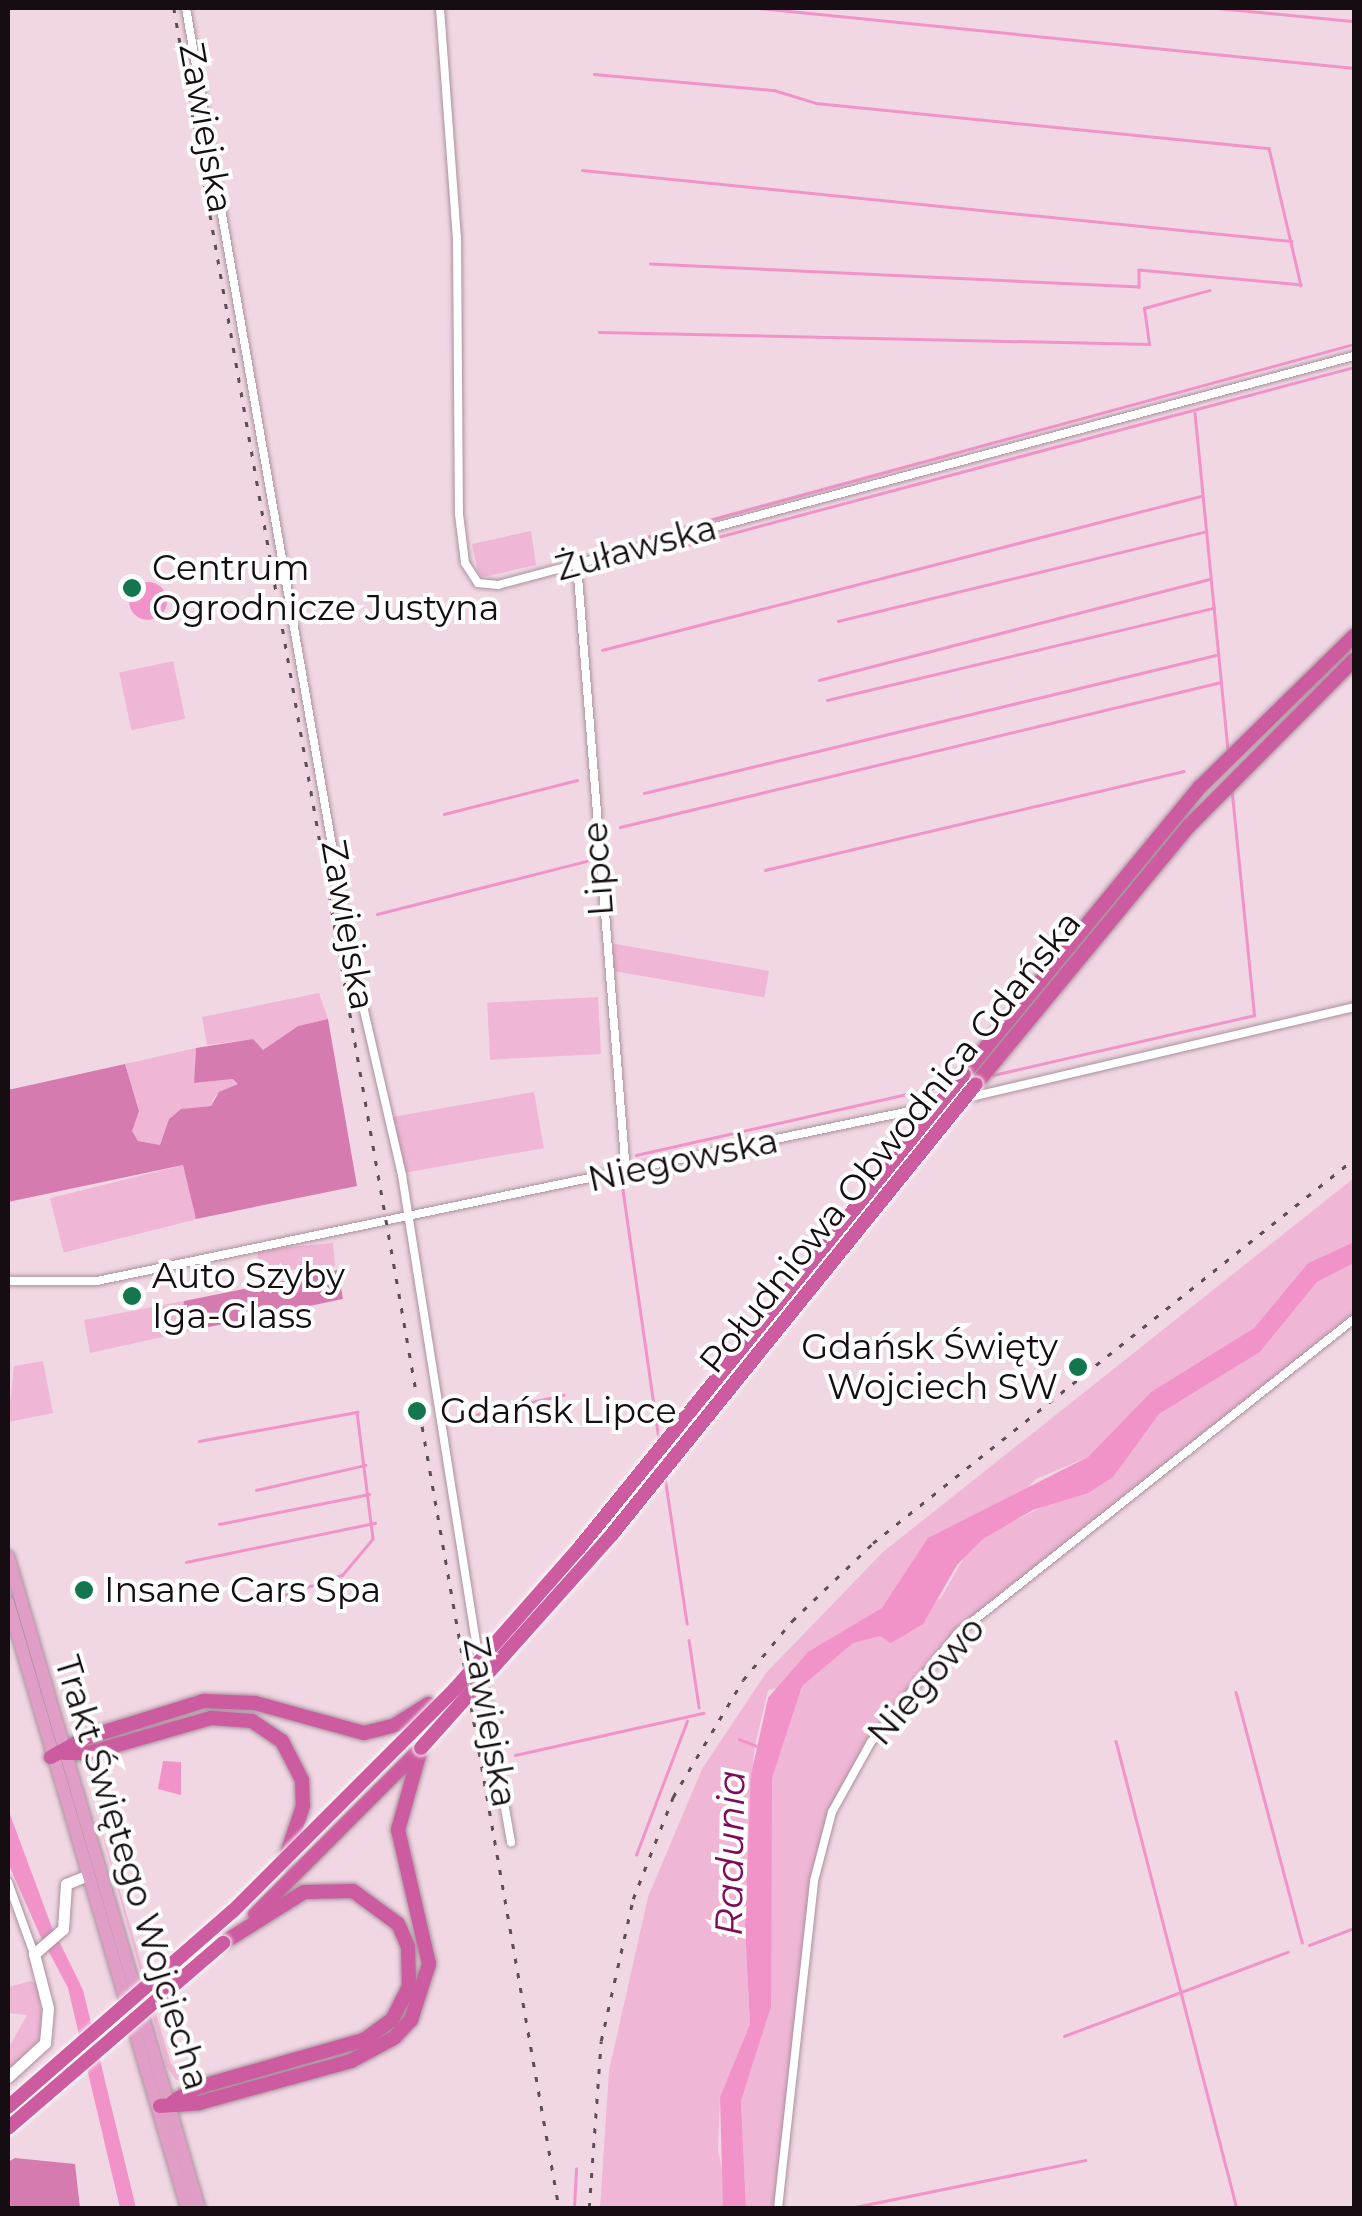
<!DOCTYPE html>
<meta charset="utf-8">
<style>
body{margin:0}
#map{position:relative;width:1362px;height:2216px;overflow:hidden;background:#f1d7e4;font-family:Montserrat,sans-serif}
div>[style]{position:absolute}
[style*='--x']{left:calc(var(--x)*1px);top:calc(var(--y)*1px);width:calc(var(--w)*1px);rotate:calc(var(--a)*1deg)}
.green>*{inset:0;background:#f0b6d5;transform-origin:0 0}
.forest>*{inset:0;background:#d67baf}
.water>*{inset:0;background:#f193c8}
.round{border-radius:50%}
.stream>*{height:2.5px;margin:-1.25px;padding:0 1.25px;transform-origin:1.25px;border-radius:1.25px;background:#f193c8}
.roads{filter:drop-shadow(0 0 2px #a9919d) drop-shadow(0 0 2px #a9919d)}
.street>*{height:8px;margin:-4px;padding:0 4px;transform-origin:4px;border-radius:4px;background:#fff}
.secondary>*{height:11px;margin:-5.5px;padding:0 5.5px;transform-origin:5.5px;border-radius:5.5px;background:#fff}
.primary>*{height:12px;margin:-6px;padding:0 6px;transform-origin:6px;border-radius:6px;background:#e09dc5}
.highway>*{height:14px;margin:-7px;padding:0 7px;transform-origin:7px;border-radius:7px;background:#cc5b9f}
.rail>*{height:2.5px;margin-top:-1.25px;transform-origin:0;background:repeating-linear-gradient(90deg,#5c4e55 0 5px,transparent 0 15px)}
.bridges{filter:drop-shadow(0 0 2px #fff) drop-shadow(0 0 2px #fff)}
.highway-bridge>*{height:14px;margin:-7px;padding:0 7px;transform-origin:7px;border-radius:7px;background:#cc5b9f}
.dots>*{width:28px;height:28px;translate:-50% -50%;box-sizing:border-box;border:5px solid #fff;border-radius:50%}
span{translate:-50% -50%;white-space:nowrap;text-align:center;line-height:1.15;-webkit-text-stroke:8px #fff;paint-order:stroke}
.street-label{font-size:35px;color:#160d12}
.poi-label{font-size:35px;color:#160d12}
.left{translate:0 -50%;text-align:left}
.right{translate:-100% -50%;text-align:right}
.water-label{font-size:38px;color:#7d0c59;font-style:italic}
.frame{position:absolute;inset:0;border:10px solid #160d12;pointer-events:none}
</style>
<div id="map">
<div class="green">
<div style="clip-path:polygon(531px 531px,536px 565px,483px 577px,478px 572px,472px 544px)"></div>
<div style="left:173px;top:661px;width:59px;height:55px;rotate:78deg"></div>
<div style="left:769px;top:971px;width:27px;height:157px;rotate:100deg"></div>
<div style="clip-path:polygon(319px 993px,328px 1019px,298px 1026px,263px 1050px,253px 1039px,207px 1045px,202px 1017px)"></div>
<div style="left:598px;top:997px;width:57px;height:111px;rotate:87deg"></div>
<div style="clip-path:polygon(196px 1048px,194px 1083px,234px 1079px,239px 1084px,215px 1096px,211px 1106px,181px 1109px,169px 1119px,160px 1145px,138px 1141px,131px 1130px,139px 1111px,125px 1064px)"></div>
<div style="left:534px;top:1092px;width:57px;height:144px;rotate:80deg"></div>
<div style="left:183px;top:1165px;width:56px;height:137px;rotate:76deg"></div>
<div style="clip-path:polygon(1354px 1178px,1354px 1242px,1308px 1263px,1254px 1328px,1151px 1392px,1088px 1457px,1036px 1479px,925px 1590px,782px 1687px,768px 1690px,754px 1750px,745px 1927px,750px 2024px,720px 2097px,718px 2150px,730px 2208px,600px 2208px,609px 2071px,648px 1897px,702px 1769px,766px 1673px,883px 1552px)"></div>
<div style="left:333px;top:1243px;width:23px;height:76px;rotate:85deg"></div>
<div style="clip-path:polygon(1354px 1263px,1354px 1316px,956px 1632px,867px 1743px,827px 1819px,811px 1882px,776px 2208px,746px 2208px,741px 2101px,771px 2007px,767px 1803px,777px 1724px,802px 1685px,823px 1657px,941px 1598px,973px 1542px,1058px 1499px,1159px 1414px,1260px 1352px,1317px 1282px)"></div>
<div style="clip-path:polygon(184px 1301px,181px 1325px,190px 1331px,90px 1353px,84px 1320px)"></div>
<div style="clip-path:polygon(43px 1361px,53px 1413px,8px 1422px,14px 1366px)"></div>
<div style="clip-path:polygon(88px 1783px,171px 2064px,190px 2082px,176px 2080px,167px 2067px)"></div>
<div style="clip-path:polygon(31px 1981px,37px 1983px,43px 2025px,39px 2040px,8px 2072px,8px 2049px,27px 2015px,8px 2013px,8px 1987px)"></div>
</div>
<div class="forest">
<div style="clip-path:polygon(328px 1019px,357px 1186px,196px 1219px,183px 1165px,8px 1202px,8px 1090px,125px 1064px,139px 1111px,132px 1131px,138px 1141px,160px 1145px,169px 1119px,181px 1109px,211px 1106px,219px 1092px,238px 1084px,233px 1079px,194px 1083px,196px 1048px,253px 1039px,263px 1050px,298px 1026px)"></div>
<div style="clip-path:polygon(338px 1270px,343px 1299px,190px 1331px,181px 1326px,184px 1301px)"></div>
<div style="clip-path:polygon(15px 2158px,75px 2164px,80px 2208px,8px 2208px,8px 2162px)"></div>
</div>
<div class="water">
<div class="round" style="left:129px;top:582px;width:38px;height:38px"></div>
<div style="clip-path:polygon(1354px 1242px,1354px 1263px,1317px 1282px,1260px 1352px,1159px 1414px,1113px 1477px,1088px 1493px,1033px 1510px,983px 1539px,957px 1565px,923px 1624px,891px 1643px,880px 1636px,853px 1643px,802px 1686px,772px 1778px,771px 2007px,741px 2101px,746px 2208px,723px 2208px,720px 2097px,750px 2024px,745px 1928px,751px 1775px,768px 1698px,808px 1652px,882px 1608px,928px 1538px,1088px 1457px,1151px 1392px,1254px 1328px,1308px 1263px)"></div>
<div style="clip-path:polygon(163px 1761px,181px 1762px,181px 1795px,158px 1789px)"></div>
<div style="clip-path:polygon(8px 1809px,54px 1933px,43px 1942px,8px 1863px)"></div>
<div style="clip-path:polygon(59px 1941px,83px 1990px,136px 2208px,120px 2208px,68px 1988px,48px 1950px)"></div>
</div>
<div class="stream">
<div style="--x:759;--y:8;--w:598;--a:5.76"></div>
<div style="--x:1218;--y:8;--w:137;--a:5.5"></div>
<div style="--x:594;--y:74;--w:181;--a:5.1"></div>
<div style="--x:774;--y:90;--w:44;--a:17.2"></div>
<div style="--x:816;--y:103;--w:455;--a:5.7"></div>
<div style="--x:1269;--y:148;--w:141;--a:76.9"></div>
<div style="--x:1301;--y:285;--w:163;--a:-174.7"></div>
<div style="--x:1139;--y:270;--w:17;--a:90"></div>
<div style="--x:1139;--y:287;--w:489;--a:-177.3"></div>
<div style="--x:582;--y:170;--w:713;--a:5.72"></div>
<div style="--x:599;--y:332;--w:550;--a:1.25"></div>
<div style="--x:1149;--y:344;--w:36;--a:-98"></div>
<div style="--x:1144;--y:308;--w:68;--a:-15.3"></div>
<div style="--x:1195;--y:413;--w:339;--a:84.4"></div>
<div style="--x:643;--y:538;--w:737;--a:-15.26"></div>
<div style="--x:673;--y:549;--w:705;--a:-14.96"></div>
<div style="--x:838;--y:621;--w:379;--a:-13.7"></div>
<div style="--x:602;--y:650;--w:618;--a:-14.42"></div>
<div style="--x:819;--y:680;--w:403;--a:-14.5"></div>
<div style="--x:827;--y:700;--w:398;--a:-13.4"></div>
<div style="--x:644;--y:793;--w:588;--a:-13.56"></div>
<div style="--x:444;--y:814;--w:137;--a:-14.3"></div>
<div style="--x:620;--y:827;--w:618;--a:-13.56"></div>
<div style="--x:765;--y:870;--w:430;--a:-13.3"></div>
<div style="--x:377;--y:914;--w:216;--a:-14.2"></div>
<div style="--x:993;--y:1075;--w:268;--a:-12.9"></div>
<div style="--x:1254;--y:1015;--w:223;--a:-95.7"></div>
<div style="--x:636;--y:1155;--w:318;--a:-12.7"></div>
<div style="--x:622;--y:1183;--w:259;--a:81.8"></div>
<div style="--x:452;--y:1420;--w:114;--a:-12.7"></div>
<div style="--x:199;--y:1441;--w:161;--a:-10.4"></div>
<div style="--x:357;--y:1412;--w:128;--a:82.8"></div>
<div style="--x:373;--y:1539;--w:47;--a:129.8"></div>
<div style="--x:343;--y:1575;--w:64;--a:160.7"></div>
<div style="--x:665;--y:1477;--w:148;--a:81.4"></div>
<div style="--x:256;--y:1490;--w:112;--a:-12.9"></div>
<div style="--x:219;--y:1524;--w:153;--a:-11.3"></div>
<div style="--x:186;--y:1562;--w:193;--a:-11.7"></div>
<div style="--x:689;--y:1640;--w:68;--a:81.5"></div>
<div style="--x:1236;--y:1692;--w:259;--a:75.2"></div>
<div style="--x:739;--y:1739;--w:18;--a:22"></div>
<div style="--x:1116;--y:1741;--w:482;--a:75.5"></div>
<div style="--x:515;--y:1755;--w:193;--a:-12.6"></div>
<div style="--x:636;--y:1855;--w:143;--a:-69.2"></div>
<div style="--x:1309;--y:1945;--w:48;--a:-20.7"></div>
<div style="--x:1064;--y:2036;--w:239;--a:-20.6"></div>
<div style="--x:574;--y:2208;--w:39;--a:-87"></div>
<div style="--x:850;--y:2208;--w:240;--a:-11.5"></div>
</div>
<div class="roads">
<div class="street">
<div style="--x:186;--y:8;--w:960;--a:80.11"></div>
<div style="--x:351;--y:954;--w:227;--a:77"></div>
<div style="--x:402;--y:1175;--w:492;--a:81"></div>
<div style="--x:440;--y:8;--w:230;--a:85.8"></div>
<div style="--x:457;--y:237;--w:277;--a:89.6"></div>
<div style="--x:459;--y:514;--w:49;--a:83"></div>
<div style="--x:465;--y:563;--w:24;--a:57"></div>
<div style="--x:478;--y:583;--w:20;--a:6"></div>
<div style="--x:498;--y:585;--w:82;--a:-14.9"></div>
<div style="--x:577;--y:564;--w:804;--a:-14.99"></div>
<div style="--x:577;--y:564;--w:611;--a:85.4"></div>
<div style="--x:967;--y:1098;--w:398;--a:-13.2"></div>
<div style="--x:8;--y:1281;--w:89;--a:0"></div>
<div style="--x:97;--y:1281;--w:855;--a:-11.81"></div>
<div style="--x:482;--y:1679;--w:166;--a:79.9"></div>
<div style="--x:8;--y:1882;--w:77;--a:70.1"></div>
<div style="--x:778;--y:2208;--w:329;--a:-83.7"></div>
<div style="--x:814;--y:1881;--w:71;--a:-75.4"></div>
<div style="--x:832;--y:1812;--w:80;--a:-60.9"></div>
<div style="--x:871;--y:1742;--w:139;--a:-51.4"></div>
<div style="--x:958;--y:1633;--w:505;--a:-38.41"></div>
</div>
<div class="secondary">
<div style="--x:8;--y:2077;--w:50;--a:-42.6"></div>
<div style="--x:45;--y:2043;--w:35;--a:-85"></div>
<div style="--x:48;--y:2008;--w:56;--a:-104.5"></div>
<div style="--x:34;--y:1954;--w:38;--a:-41"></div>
<div style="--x:63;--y:1929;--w:45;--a:-86.2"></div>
<div style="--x:66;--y:1884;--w:24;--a:-22"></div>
</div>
<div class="primary">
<div style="--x:8;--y:1556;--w:679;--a:73.67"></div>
<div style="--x:8;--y:1602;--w:632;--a:73.54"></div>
</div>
<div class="highway">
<div style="--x:964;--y:1074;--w:372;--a:-50.6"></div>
<div style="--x:1200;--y:787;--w:216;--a:-44.4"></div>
<div style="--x:976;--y:1084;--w:335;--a:-50.5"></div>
<div style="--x:1189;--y:826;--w:234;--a:-45.2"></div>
<div style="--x:64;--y:1753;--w:25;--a:0"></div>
<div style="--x:89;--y:1753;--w:127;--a:-16"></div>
<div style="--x:211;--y:1718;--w:41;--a:4.2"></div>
<div style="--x:252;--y:1721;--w:36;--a:34"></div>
<div style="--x:282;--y:1741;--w:44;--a:62.9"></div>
<div style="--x:302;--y:1780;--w:26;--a:88"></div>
<div style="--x:303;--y:1806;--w:59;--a:108.7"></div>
<div style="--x:51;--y:1757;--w:39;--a:-29"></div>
<div style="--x:85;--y:1738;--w:125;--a:-17.3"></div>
<div style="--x:204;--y:1701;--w:51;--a:2.2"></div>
<div style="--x:255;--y:1703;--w:113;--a:15.4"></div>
<div style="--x:364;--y:1733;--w:32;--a:-14"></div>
<div style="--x:395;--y:1725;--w:40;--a:-32"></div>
<div style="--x:255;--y:1914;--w:229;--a:-45"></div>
<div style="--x:173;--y:2102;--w:26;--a:-32"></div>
<div style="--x:195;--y:2088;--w:176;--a:-15.9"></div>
<div style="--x:364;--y:2040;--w:34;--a:-36"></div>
<div style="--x:392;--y:2020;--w:37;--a:-63"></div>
<div style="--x:409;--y:1987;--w:40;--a:-91.4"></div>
<div style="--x:408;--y:1947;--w:25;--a:-113"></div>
<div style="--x:398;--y:1924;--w:56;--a:-143.7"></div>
<div style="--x:353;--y:1891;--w:49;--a:178.8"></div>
<div style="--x:304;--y:1892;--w:96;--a:147.8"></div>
<div style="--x:160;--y:2106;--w:39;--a:-4"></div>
<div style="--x:199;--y:2103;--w:158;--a:-15.4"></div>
<div style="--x:351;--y:2061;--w:49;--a:-28.1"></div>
<div style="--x:394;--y:2038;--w:25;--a:-47"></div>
<div style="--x:411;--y:2020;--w:59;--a:-72.2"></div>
<div style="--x:429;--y:1964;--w:138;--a:-103"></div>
<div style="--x:398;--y:1830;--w:85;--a:-74.3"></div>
</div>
</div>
<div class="rail">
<div style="--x:174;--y:8;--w:2233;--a:80.07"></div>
<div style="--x:589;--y:2208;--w:167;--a:-85.9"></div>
<div style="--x:601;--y:2041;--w:146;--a:-77.3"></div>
<div style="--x:633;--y:1899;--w:110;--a:-68.6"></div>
<div style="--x:673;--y:1797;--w:136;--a:-59.1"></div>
<div style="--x:743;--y:1680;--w:77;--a:-50.3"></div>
<div style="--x:792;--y:1621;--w:112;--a:-43.9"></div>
<div style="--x:873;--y:1543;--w:615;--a:-38.6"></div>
</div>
<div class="bridges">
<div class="highway-bridge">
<div style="--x:421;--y:1748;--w:288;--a:-48.2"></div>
<div style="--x:613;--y:1533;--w:577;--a:-51.05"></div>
<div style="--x:8;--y:2107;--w:298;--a:-41.1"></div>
<div style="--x:233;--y:1911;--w:314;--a:-45"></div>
<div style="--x:455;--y:1689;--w:189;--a:-48.6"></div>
<div style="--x:580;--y:1547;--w:609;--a:-50.93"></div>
<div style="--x:8;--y:2128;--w:284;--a:-40.7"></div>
</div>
</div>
<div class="dots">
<div style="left:132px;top:588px;background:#13764e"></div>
<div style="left:132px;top:1296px;background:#13764e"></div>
<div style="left:1078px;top:1367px;background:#13764e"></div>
<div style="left:417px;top:1411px;background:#13764e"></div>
<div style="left:84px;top:1590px;background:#13764e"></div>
</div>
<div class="street-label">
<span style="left:206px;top:128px;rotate:80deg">Zawiejska</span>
<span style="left:636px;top:548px;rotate:-15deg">Żuławska</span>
<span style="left:598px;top:869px;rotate:-94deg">Lipce</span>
<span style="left:348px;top:925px;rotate:80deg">Zawiejska</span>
<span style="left:890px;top:1142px;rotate:-51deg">Południowa Obwodnica Gdańska</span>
<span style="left:683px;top:1160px;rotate:-12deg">Niegowska</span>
<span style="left:926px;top:1681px;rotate:-49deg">Niegowo</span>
<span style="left:490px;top:1722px;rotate:80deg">Zawiejska</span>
<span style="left:132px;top:1873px;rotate:73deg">Trakt Świętego Wojciecha</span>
</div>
<div class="poi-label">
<span class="left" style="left:152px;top:588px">Centrum<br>Ogrodnicze Justyna</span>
<span class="left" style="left:152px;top:1296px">Auto Szyby<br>Iga-Glass</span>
<span class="right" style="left:1058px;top:1367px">Gdańsk Święty<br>Wojciech SW</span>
<span class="left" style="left:440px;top:1411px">Gdańsk Lipce</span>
<span class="left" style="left:104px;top:1590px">Insane Cars Spa</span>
</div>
<div class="water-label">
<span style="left:730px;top:1853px;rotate:-89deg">Radunia</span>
</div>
<div class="frame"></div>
</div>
